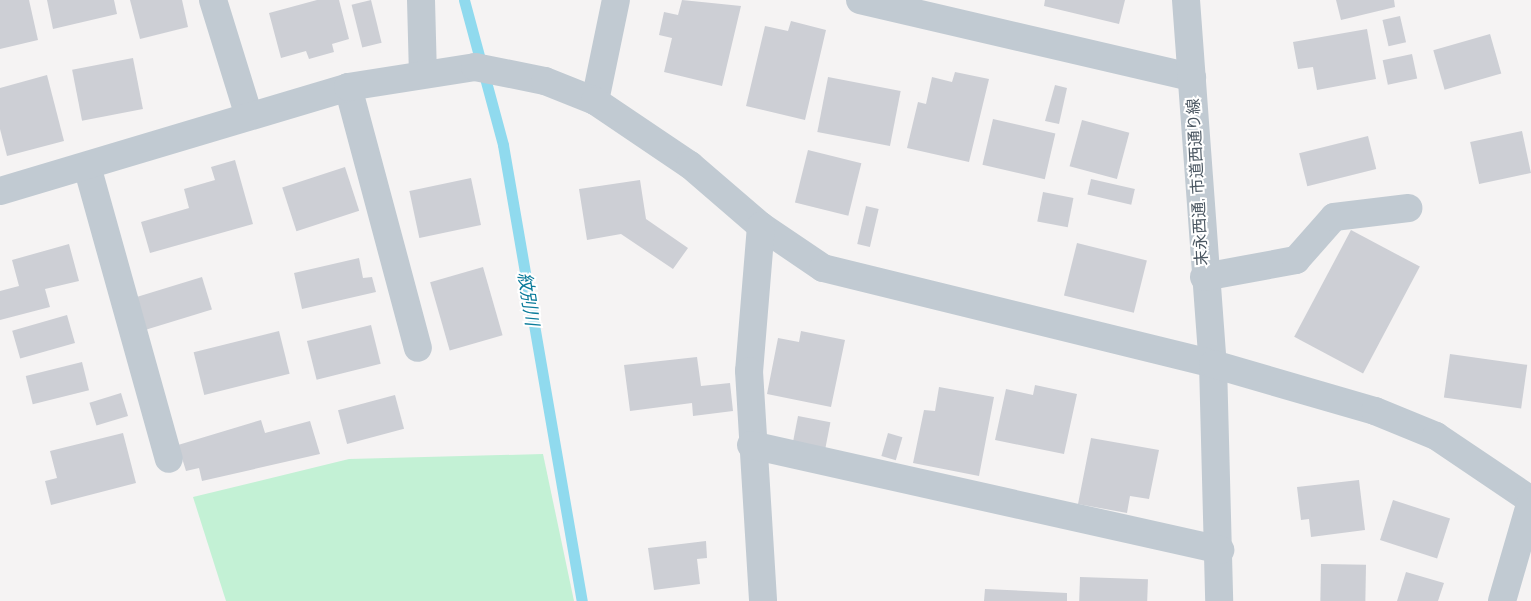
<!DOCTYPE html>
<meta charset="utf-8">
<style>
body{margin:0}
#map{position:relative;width:1531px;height:601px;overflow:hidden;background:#f5f3f3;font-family:Raleway,"Noto Sans JP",sans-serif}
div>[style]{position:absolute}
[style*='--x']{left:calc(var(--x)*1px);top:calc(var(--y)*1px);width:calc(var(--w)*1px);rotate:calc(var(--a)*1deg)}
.green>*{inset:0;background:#c3f1d5}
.stream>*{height:11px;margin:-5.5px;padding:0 5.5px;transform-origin:5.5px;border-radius:5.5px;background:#90daee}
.building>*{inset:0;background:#cdcfd5;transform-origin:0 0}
.minor>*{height:28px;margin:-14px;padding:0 14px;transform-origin:14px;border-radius:14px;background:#c1cad2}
span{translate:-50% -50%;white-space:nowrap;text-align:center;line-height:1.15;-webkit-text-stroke:4px #fff;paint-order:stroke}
.street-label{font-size:16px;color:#4a5661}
.water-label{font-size:18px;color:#0c7c9b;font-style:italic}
</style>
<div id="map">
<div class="green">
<div style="clip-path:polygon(543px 454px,574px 601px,226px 601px,193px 497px,349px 459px)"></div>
</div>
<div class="stream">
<div style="--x:464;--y:0;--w:150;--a:74.9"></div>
<div style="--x:503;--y:145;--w:463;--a:80.2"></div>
</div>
<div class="building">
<div style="clip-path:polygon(0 0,29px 0,38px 40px,0 49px)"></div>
<div style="clip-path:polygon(47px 0,114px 0,117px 14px,53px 29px)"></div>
<div style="clip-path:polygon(130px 0,182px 0,188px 27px,140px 39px)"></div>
<div style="clip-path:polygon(317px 0,339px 0,349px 39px,332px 44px,334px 52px,309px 59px,306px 51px,281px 58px,269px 13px)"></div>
<div style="left:371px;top:0;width:44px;height:20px;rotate:76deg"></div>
<div style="clip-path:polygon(682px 0,741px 6px,722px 86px,664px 72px,672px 38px,659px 35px,664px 12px,678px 15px)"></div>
<div style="clip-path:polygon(1045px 0,1125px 0,1119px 24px,1044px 6px)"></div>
<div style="clip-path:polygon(1336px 0,1394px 0,1395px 7px,1341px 20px)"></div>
<div style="left:1400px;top:16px;width:27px;height:18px;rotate:77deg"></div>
<div style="clip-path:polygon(791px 21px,826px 30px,805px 120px,746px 106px,765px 26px,788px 31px)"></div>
<div style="clip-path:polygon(1367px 29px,1376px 79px,1317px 90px,1313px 67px,1298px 69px,1293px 42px)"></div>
<div style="left:1490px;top:34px;width:41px;height:59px;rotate:74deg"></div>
<div style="left:1412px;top:54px;width:25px;height:30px;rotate:78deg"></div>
<div style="left:133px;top:58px;width:52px;height:62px;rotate:79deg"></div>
<div style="clip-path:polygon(955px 72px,989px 79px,969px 162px,907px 148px,918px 102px,926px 104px,932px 77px,952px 82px)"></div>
<div style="clip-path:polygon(47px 75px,64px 141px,7px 156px,0 129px,0 88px)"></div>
<div style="left:828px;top:77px;width:74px;height:56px;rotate:11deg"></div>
<div style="clip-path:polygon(1055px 85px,1067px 88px,1059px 124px,1045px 121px)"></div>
<div style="left:993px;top:119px;width:64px;height:47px;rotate:13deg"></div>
<div style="left:1082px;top:120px;width:49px;height:48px;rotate:15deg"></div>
<div style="left:1522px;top:131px;width:43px;height:53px;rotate:78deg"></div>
<div style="left:1368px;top:136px;width:34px;height:71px;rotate:76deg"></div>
<div style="left:808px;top:150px;width:55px;height:54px;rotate:14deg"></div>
<div style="clip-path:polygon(235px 160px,253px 224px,150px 253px,141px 222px,189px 208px,184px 189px,215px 180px,211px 167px)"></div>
<div style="left:345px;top:167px;width:46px;height:66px;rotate:72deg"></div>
<div style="left:471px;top:178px;width:48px;height:63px;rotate:78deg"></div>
<div style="left:1091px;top:179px;width:45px;height:16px;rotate:13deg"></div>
<div style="clip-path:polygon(640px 180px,646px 219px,688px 248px,673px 269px,621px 234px,587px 240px,579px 189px)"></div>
<div style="left:1043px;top:192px;width:31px;height:30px;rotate:11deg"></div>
<div style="left:866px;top:206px;width:13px;height:39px;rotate:13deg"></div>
<div style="left:1351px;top:230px;width:78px;height:121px;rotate:28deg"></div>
<div style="left:1077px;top:243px;width:72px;height:54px;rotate:14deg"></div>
<div style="clip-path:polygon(69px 244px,79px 281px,45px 289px,50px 307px,0 320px,0 291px,19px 286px,12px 260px)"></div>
<div style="clip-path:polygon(359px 258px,363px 278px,372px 277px,376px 292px,302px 309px,294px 273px)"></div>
<div style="left:483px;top:267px;width:71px;height:55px;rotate:74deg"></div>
<div style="left:202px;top:277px;width:34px;height:70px;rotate:73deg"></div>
<div style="left:67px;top:315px;width:29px;height:57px;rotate:74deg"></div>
<div style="left:371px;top:325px;width:40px;height:66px;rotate:76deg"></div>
<div style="left:279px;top:331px;width:44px;height:88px;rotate:76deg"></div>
<div style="clip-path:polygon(801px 331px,845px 340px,831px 407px,767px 394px,778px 338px,799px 342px)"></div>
<div style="left:1450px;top:354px;width:78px;height:44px;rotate:8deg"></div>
<div style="clip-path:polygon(697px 357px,701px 386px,730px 383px,733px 411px,693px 416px,692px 403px,630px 411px,624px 365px)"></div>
<div style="left:82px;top:362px;width:29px;height:58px;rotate:76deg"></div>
<div style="clip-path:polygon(1035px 385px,1077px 394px,1064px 454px,995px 440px,1006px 389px,1033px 395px)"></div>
<div style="clip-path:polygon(939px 387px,994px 397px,979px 476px,913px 463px,924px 410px,935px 411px)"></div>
<div style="left:121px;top:393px;width:24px;height:33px;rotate:73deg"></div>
<div style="left:395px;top:395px;width:35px;height:59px;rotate:75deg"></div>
<div style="left:798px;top:416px;width:33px;height:33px;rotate:11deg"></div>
<div style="clip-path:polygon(261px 420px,265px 433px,310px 421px,320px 454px,202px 481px,199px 468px,186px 471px,178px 445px)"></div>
<div style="clip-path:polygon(123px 433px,136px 483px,51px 505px,45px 481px,57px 478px,50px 451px)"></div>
<div style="left:888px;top:433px;width:15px;height:24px;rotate:16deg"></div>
<div style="clip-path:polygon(1091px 438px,1159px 450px,1149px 499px,1130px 496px,1127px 513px,1078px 504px)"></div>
<div style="clip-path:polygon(1359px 480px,1365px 530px,1311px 537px,1309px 519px,1301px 520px,1297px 487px)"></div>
<div style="left:1393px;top:500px;width:60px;height:42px;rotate:18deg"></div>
<div style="clip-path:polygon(706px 541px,707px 558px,697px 559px,700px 584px,654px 590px,648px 548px)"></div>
<div style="left:1321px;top:564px;width:45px;height:37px;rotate:1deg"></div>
<div style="clip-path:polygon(1406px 572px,1444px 583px,1438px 601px,1397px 601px)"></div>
<div style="left:1080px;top:577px;width:68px;height:24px;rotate:2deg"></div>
<div style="clip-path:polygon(985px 589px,1067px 593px,1067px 601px,984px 601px)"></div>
</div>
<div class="minor">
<div style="--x:213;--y:0;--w:121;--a:72.8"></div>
<div style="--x:421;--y:0;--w:74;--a:88.5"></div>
<div style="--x:860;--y:0;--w:341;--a:13.1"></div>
<div style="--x:1186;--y:0;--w:365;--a:85.8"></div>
<div style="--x:1213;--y:364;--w:237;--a:88.5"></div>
<div style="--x:348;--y:87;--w:270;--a:75"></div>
<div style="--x:595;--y:101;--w:103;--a:-78.3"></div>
<div style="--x:87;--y:166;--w:304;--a:74.4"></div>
<div style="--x:0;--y:191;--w:363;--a:-16.6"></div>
<div style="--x:348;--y:87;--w:129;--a:-8.9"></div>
<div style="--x:475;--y:67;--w:71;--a:11.3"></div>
<div style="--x:545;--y:81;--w:54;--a:21.8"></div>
<div style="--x:595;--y:101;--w:115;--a:34"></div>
<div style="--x:690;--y:165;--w:94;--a:40.7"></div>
<div style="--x:761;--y:226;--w:75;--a:34.1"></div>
<div style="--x:823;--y:268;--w:402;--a:13.8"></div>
<div style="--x:1213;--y:364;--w:169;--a:16.2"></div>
<div style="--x:1375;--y:411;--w:66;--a:22.3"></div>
<div style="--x:1436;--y:436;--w:115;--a:34"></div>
<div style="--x:761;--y:226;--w:145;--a:94.7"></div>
<div style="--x:749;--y:371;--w:230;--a:86.5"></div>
<div style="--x:1204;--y:277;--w:94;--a:-10.5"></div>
<div style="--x:1296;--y:260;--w:57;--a:-48.5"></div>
<div style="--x:1334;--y:217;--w:75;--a:-6.9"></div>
<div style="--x:751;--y:445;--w:481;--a:12.6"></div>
<div style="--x:1502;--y:601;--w:104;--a:-73.8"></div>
</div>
<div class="street-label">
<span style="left:1198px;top:182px;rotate:-93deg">末永西通, 市道西通り線</span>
</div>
<div class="water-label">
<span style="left:528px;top:299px;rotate:81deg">紋別川</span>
</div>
</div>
